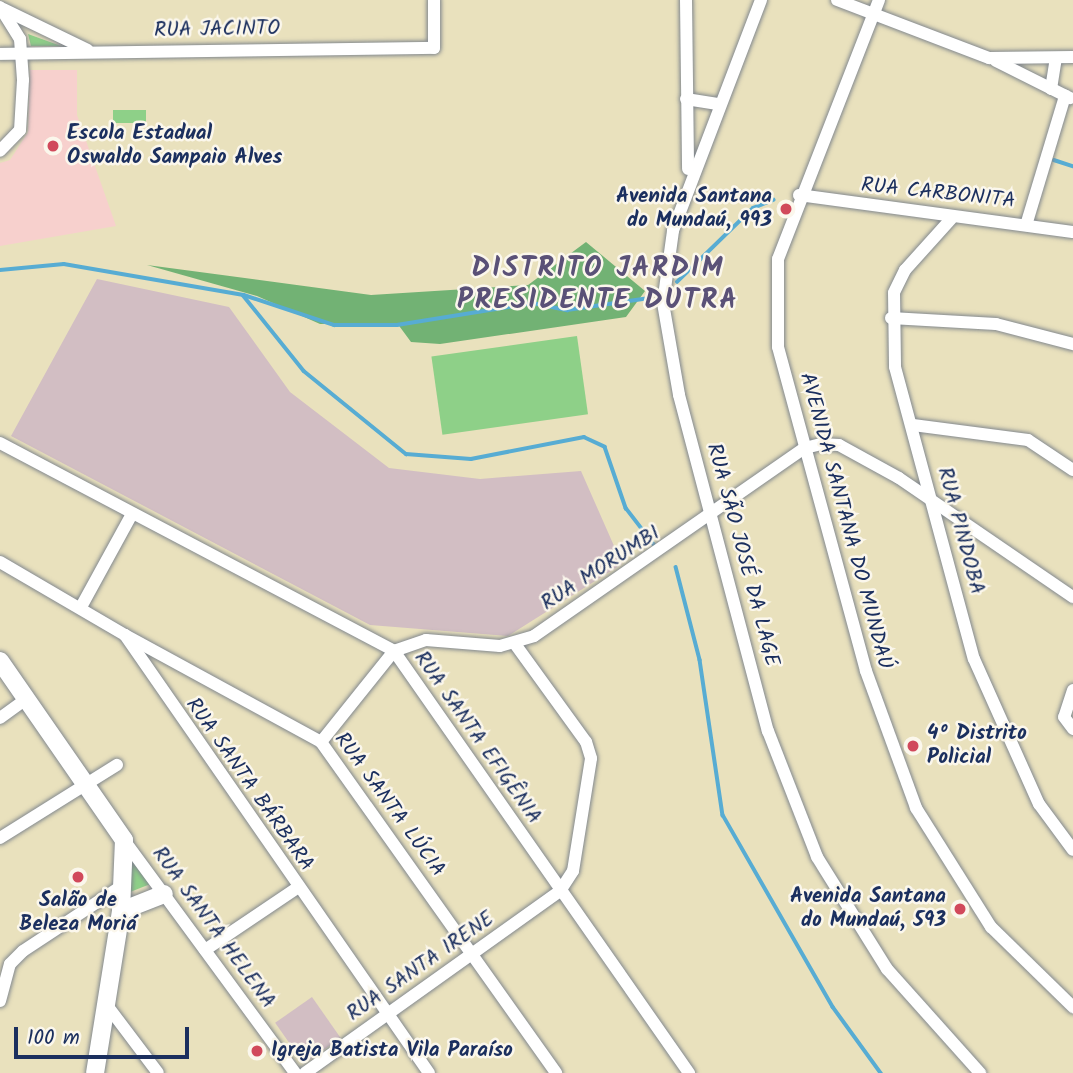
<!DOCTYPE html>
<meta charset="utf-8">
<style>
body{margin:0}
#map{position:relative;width:1073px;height:1073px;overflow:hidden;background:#e9e1bd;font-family:Kalam,sans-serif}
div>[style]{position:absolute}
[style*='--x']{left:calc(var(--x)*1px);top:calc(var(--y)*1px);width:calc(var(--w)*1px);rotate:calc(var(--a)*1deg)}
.built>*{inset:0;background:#f7d0cd}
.industrial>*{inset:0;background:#d2bec3;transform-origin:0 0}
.green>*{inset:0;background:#8ed088;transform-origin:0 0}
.forest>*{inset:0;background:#72b274}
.stream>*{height:3.5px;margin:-1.75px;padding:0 1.75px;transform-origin:1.75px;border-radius:1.75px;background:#57acd3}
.roads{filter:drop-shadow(0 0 2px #82888e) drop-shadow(0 0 2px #82888e)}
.street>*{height:12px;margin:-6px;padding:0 6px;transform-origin:6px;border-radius:6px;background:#fff}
.secondary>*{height:18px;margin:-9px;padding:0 9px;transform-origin:9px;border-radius:9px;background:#fff}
.dots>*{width:19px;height:19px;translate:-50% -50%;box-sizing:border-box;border:4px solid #fbf7ec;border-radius:50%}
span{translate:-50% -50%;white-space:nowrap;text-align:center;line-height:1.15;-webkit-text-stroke:5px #fbf7ec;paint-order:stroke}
.street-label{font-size:21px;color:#1b2f5e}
.poi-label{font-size:21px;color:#1b2f5e;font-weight:700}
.left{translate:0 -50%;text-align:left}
.right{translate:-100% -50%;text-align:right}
.district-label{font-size:28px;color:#5a5177;font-weight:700;letter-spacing:2px}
.scale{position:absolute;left:14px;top:1027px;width:175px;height:32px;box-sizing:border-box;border:4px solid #1b2f5e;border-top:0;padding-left:9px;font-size:21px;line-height:24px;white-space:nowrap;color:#1b2f5e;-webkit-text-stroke:5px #fbf7ec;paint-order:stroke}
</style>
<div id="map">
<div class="built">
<div style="clip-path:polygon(30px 70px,77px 70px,77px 115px,116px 226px,0 246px,0 163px,10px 160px,28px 132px)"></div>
</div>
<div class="industrial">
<div style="clip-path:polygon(97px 279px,229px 307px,290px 392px,389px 468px,480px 479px,581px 471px,622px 564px,508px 636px,370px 625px,11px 436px)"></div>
<div style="left:312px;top:997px;width:50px;height:45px;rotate:55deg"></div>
</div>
<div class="green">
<div style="clip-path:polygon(28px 34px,61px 46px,31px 46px)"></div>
<div style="left:113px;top:110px;width:33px;height:13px"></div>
<div style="left:577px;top:336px;width:79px;height:147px;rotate:82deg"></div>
<div style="clip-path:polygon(133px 859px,153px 883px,125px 894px,126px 874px)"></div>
</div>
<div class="forest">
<div style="clip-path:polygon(586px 242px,645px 291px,626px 317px,440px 344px,411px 342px,397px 323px,320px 324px,257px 296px,147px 265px,371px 295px,528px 285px)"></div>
</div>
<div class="stream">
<div style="--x:1054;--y:160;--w:20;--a:18"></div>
<div style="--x:0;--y:270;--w:64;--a:-5.4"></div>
<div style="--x:64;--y:264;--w:182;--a:9.8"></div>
<div style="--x:243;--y:295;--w:97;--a:51.2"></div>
<div style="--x:304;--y:371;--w:132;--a:39.1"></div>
<div style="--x:406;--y:454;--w:65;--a:4.4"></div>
<div style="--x:471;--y:459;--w:115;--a:-11"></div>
<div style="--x:584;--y:437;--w:23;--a:25"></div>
<div style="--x:605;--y:447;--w:65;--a:71"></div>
<div style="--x:626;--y:508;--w:49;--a:52.4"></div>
<div style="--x:677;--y:282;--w:106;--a:-44.2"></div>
<div style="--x:753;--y:208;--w:22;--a:-22"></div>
<div style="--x:244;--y:295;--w:95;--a:18.4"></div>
<div style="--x:334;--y:325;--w:63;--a:0"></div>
<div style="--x:397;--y:325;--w:138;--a:-9.2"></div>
<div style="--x:533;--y:303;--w:35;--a:12"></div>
<div style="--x:567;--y:310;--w:83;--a:-8.3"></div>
<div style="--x:676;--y:567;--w:96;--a:75.5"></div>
<div style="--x:700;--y:660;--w:157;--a:81.6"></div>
<div style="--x:723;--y:815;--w:221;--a:60.2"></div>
<div style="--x:833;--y:1007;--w:82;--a:54"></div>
</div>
<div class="roads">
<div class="street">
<div style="--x:686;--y:0;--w:169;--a:89.3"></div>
<div style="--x:761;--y:0;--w:247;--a:110.9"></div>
<div style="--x:673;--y:231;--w:73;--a:97.9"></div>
<div style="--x:663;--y:303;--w:93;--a:80.1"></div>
<div style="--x:679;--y:395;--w:348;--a:75.2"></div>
<div style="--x:768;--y:731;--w:135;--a:68.7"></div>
<div style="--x:817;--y:857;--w:132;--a:58"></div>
<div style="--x:887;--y:969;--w:140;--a:48.2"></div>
<div style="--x:837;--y:0;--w:163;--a:20.9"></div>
<div style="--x:989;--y:58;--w:84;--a:-0.7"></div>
<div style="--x:879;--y:0;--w:278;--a:111.3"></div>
<div style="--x:778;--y:259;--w:88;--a:90"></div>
<div style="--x:778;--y:347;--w:336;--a:74.8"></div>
<div style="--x:866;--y:671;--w:146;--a:69.9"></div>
<div style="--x:916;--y:808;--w:141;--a:57.8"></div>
<div style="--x:991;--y:927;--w:115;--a:44.3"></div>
<div style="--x:0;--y:7;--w:38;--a:58"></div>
<div style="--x:20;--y:39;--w:41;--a:85.8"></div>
<div style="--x:23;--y:80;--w:50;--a:93.4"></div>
<div style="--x:20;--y:130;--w:29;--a:134"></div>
<div style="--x:3;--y:9;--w:94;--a:25.8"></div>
<div style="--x:0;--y:54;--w:434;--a:-0.8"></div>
<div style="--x:434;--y:48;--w:48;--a:-90"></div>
<div style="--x:996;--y:61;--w:83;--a:26.6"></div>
<div style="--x:1051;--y:89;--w:30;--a:-81"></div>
<div style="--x:686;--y:99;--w:32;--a:9"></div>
<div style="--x:799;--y:195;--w:276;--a:7.7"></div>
<div style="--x:951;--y:219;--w:69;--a:132"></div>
<div style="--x:905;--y:270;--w:25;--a:116"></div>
<div style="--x:894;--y:293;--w:74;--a:89.2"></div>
<div style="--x:895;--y:367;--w:302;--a:74.9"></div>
<div style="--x:974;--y:659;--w:159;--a:65.9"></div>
<div style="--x:1039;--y:804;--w:57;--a:53.5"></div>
<div style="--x:1027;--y:222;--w:132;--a:-73.2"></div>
<div style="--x:891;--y:318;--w:105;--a:3.3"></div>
<div style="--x:996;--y:324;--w:80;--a:14.6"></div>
<div style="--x:913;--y:425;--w:116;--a:7.4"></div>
<div style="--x:1028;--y:440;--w:54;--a:33.7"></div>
<div style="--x:0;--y:443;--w:446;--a:27.8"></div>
<div style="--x:394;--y:651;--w:515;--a:55.04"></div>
<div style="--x:0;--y:562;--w:145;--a:30.3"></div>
<div style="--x:125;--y:635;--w:533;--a:55.24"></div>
<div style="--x:81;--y:607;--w:106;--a:-61.3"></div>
<div style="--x:125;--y:635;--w:223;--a:28.6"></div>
<div style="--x:321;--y:742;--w:406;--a:54.6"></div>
<div style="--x:394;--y:651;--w:34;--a:-19"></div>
<div style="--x:426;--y:640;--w:74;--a:4.6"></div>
<div style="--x:500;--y:646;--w:35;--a:-16"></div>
<div style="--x:534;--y:636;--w:330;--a:-34.8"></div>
<div style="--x:805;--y:448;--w:16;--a:-14"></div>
<div style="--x:821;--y:444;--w:18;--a:3"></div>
<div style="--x:839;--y:445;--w:68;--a:28.8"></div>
<div style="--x:899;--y:478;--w:211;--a:34.4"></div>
<div style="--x:1073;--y:690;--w:28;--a:108"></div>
<div style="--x:1064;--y:717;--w:15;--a:53"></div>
<div style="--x:0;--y:718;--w:34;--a:-36"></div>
<div style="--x:321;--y:742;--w:117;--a:-51.3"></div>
<div style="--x:0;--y:838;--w:138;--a:-32"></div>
<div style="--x:124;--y:840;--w:289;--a:53.7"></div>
<div style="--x:205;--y:950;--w:111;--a:-34"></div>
<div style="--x:0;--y:1001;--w:38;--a:-75"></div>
<div style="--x:10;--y:964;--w:18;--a:-45"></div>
<div style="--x:23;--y:951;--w:120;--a:-33.4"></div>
<div style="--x:106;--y:1004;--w:86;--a:53"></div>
<div style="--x:305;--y:1073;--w:313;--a:-35.5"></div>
<div style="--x:560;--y:891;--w:24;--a:-57"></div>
<div style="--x:573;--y:871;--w:114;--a:-80.9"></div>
<div style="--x:591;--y:758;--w:17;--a:-107"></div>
<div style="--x:586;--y:742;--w:121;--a:-125.9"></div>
</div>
<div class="secondary">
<div style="--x:0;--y:661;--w:218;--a:55.3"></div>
<div style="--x:124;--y:840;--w:71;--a:92.4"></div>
<div style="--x:121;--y:911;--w:164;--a:99.1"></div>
<div style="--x:121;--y:911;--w:46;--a:-21.6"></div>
</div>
</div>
<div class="dots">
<div style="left:53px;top:146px;background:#d1495b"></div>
<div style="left:786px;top:209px;background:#d1495b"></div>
<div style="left:913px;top:746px;background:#d1495b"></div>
<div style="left:78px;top:877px;background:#d1495b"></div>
<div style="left:960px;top:909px;background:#d1495b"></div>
<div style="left:257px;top:1051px;background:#d1495b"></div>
</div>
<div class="street-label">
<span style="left:217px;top:30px;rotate:-1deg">RUA JACINTO</span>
<span style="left:938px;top:194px;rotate:6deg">RUA CARBONITA</span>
<span style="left:845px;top:521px;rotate:75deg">AVENIDA SANTANA DO MUNDAÚ</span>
<span style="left:960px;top:531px;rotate:75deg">RUA PINDOBA</span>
<span style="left:742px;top:555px;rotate:75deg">RUA SÃO JOSÉ DA LAGE</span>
<span style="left:601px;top:569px;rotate:-33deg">RUA MORUMBI</span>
<span style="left:477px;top:738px;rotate:55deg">RUA SANTA EFIGÊNIA</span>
<span style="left:249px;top:785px;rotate:55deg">RUA SANTA BÁRBARA</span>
<span style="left:389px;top:805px;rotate:54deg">RUA SANTA LÚCIA</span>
<span style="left:213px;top:928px;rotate:54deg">RUA SANTA HELENA</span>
<span style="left:421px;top:967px;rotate:-35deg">RUA SANTA IRENE</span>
</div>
<div class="poi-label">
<span class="left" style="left:67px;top:146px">Escola Estadual<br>Oswaldo Sampaio Alves</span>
<span class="right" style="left:772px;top:209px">Avenida Santana<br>do Mundaú, 993</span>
<span class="left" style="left:927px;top:746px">4º Distrito<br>Policial</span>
<span class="right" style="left:946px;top:909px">Avenida Santana<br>do Mundaú, 593</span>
<span style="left:78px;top:913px">Salão de<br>Beleza Moriá</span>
<span class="left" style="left:271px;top:1051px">Igreja Batista Vila Paraíso</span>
</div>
<div class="district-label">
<span style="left:598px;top:285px">DISTRITO JARDIM<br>PRESIDENTE DUTRA</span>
</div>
<div class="scale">100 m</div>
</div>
